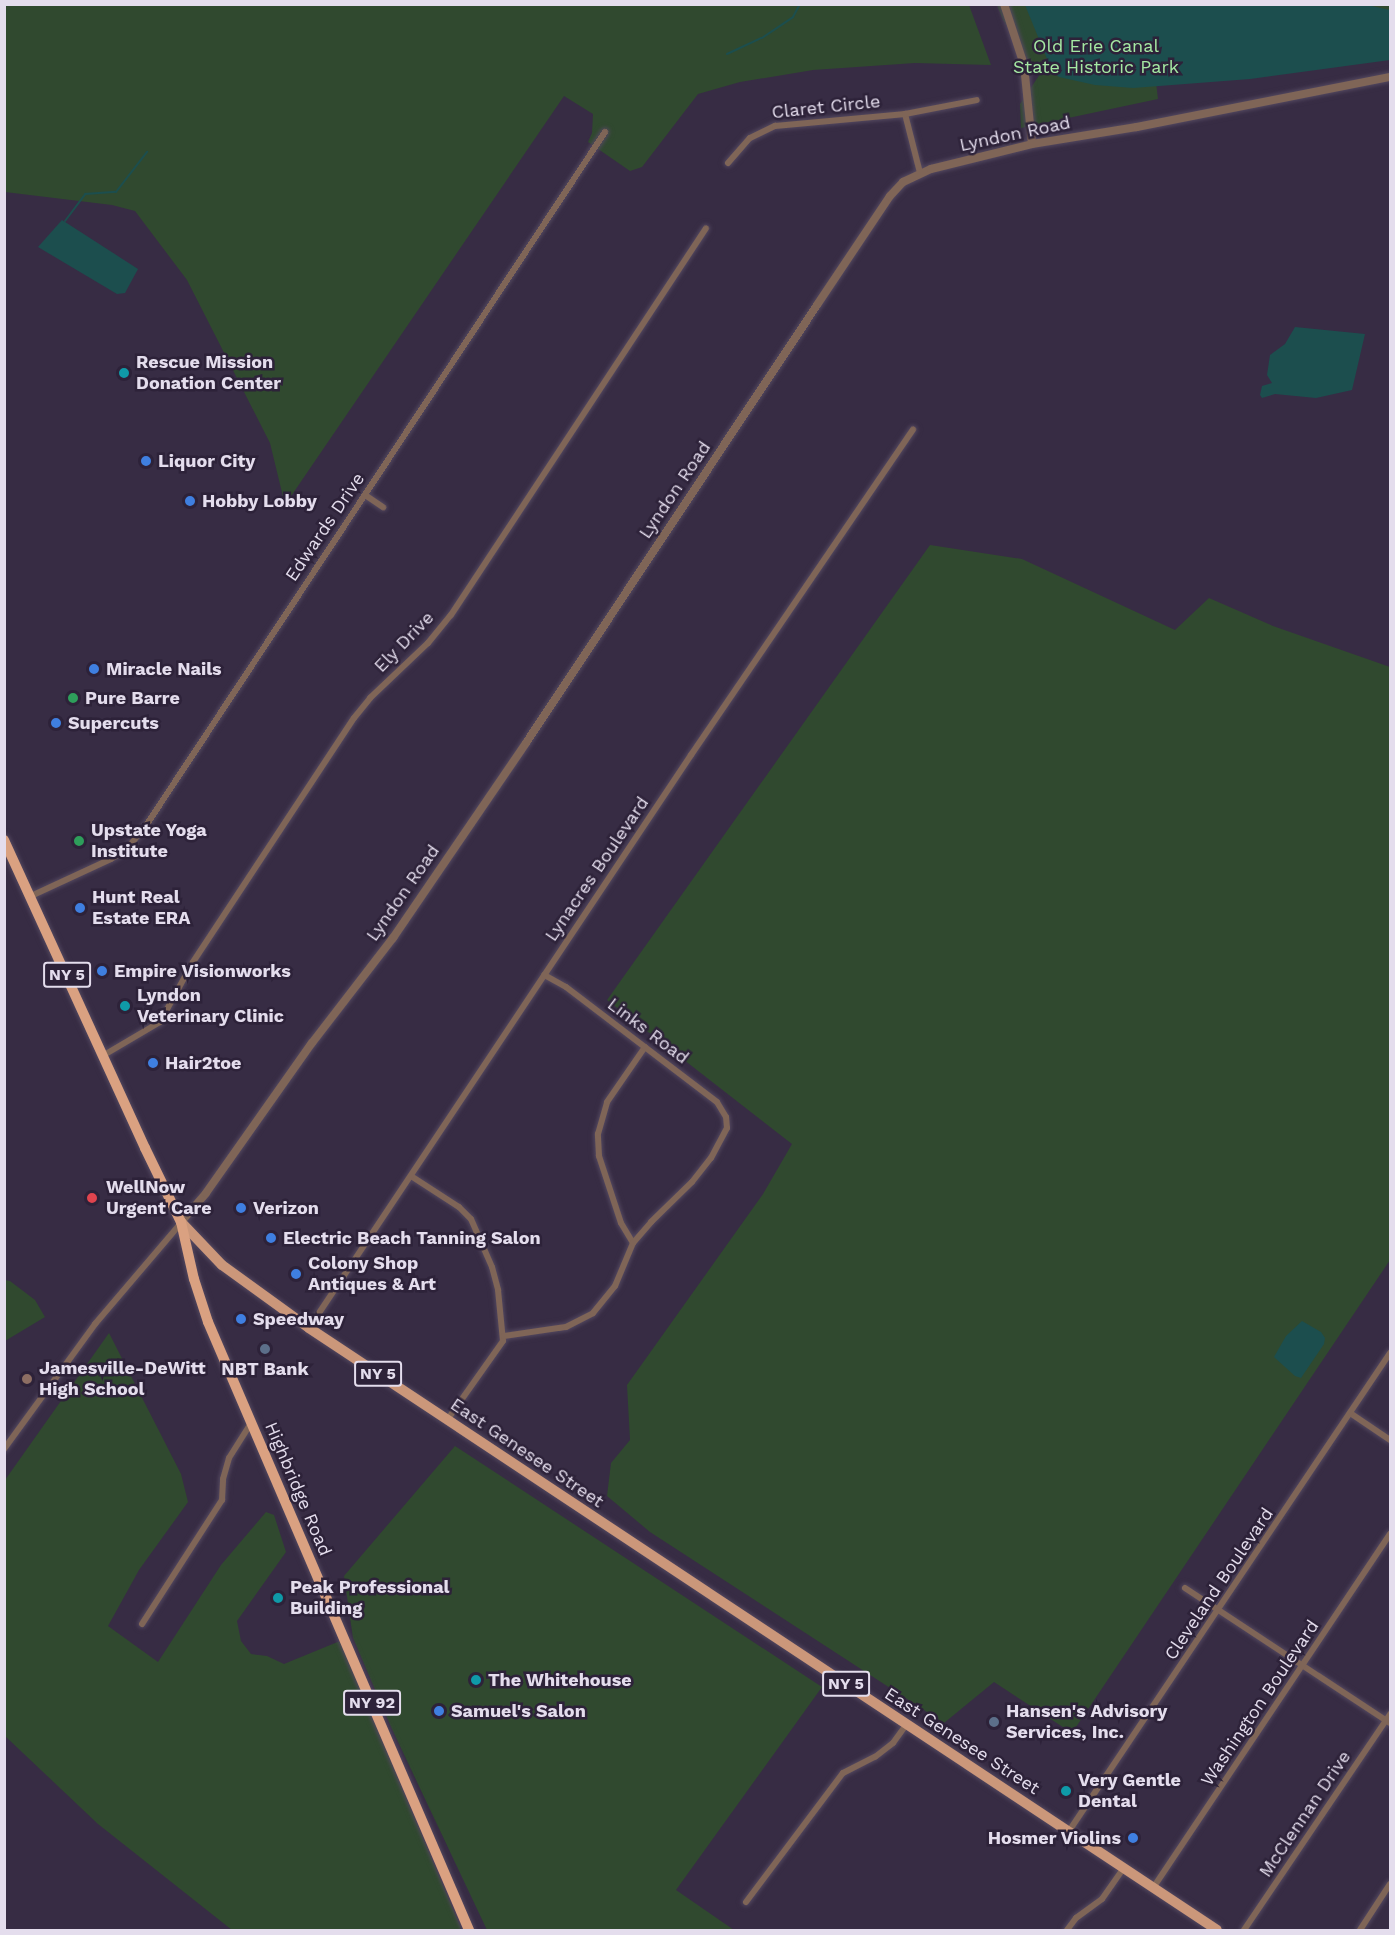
<!DOCTYPE html>
<style>
body{margin:0}
#map{position:relative;width:1395px;height:1935px;overflow:hidden;background:#372c44;font-family:"Work Sans",sans-serif}
div>[style]{position:absolute}
[style*='--x']{left:calc(var(--x)*1px);top:calc(var(--y)*1px);width:calc(var(--w)*1px);rotate:calc(var(--a)*1deg)}
.green>*{inset:0;background:#30492f}
.water>*{inset:0;background:#1c4e4e}
.stream>*{height:2px;margin:-1px;padding:0 1px;transform-origin:1px;border-radius:1px;background:#1c4e4e}
.roads{filter:drop-shadow(0 0 2px #53485f) drop-shadow(0 0 2px #53485f)}
.minor>*{height:6px;margin:-3px;padding:0 3px;transform-origin:3px;border-radius:3px;background:#7f6557}
.tertiary>*{height:8px;margin:-4px;padding:0 4px;transform-origin:4px;border-radius:4px;background:#7f6557}
.primary>*{height:10px;margin:-5px;padding:0 5px;transform-origin:5px;border-radius:5px;background:#cb977a}
.trunk>*{height:10px;margin:-5px;padding:0 5px;transform-origin:5px;border-radius:5px;background:#daa181}
.dots>*{width:16px;height:16px;translate:-50% -50%;box-sizing:border-box;border:3px solid #2d2239;border-radius:50%}
span{translate:-50% -50%;white-space:nowrap;text-align:center;line-height:1.15;-webkit-text-stroke:5px #2d2239;paint-order:stroke}
.shield-label span{padding:2px 4px;background:#2d2239;border:2px solid;border-radius:4px;-webkit-text-stroke-width:0}
.shield-label{font-size:16px;color:#e4dded;font-weight:700}
.park-label{font-size:18px;color:#a5e9a3}
.street-label{font-size:18px;color:#e4dded}
.poi-label{font-size:18px;color:#e4dded;font-weight:700}
.left{translate:0 -50%;text-align:left}
.right{translate:-100% -50%;text-align:right}
.frame{position:absolute;inset:0;border:6px solid #e4dded;pointer-events:none}
</style>
<div id="map">
<div class="green">
<div style="clip-path:polygon(5px 5px,969px 5px,991px 65px,915px 63px,813px 70px,740px 82px,698px 94px,642px 167px,630px 171px,588px 142px,592px 133px,593px 114px,564px 96px,285px 505px,270px 443px,187px 280px,135px 211px,112px 205px,5px 192px)"></div>
<div style="clip-path:polygon(997px 5px,1390px 5px,1390px 48px,1156px 82px,1158px 99px,1021px 128px,1020px 104px,1044px 68px,1028px 60px,1003px 20px)"></div>
<div style="clip-path:polygon(930px 545px,1022px 559px,1175px 630px,1209px 598px,1273px 626px,1390px 667px,1390px 1260px,1072px 1733px,994px 1682px,944px 1723px,650px 1532px,607px 1496px,611px 1463px,630px 1440px,627px 1385px,763px 1194px,792px 1144px,607px 1000px)"></div>
<div style="clip-path:polygon(5px 1280px,10px 1281px,35px 1300px,45px 1317px,5px 1341px)"></div>
<div style="clip-path:polygon(109px 1333px,181px 1474px,188px 1502px,139px 1570px,108px 1626px,158px 1662px,221px 1565px,266px 1512px,274px 1515px,286px 1552px,237px 1621px,241px 1641px,251px 1654px,267px 1656px,284px 1664px,340px 1641px,461px 1928px,459px 1930px,232px 1930px,98px 1824px,5px 1736px,5px 1480px)"></div>
<div style="clip-path:polygon(455px 1446px,822px 1687px,676px 1890px,734px 1930px,487px 1930px,391px 1727px,353px 1638px,344px 1576px)"></div>
</div>
<div class="water">
<div style="clip-path:polygon(1025px 5px,1367px 5px,1390px 10px,1390px 60px,1250px 79px,1133px 88px,1095px 85px,1059px 77px,1052px 71px)"></div>
<div style="clip-path:polygon(62px 220px,138px 269px,125px 293px,117px 294px,38px 247px)"></div>
<div style="clip-path:polygon(1295px 327px,1365px 334px,1352px 390px,1316px 398px,1275px 394px,1262px 398px,1260px 395px,1262px 386px,1272px 383px,1267px 375px,1270px 355px,1285px 344px)"></div>
<div style="clip-path:polygon(1302px 1321px,1321px 1332px,1325px 1338px,1324px 1344px,1301px 1378px,1295px 1376px,1274px 1357px,1286px 1336px)"></div>
</div>
<div class="stream">
<div style="--x:727;--y:54;--w:38;--a:-25"></div>
<div style="--x:762;--y:38;--w:37;--a:-34"></div>
<div style="--x:793;--y:17;--w:15;--a:-62"></div>
<div style="--x:65;--y:221;--w:34;--a:-53"></div>
<div style="--x:85;--y:194;--w:31;--a:-4"></div>
<div style="--x:116;--y:192;--w:51;--a:-52.2"></div>
</div>
<div class="roads">
<div class="minor">
<div style="--x:905;--y:114;--w:61;--a:75.7"></div>
<div style="--x:728;--y:163;--w:33;--a:-49"></div>
<div style="--x:750;--y:138;--w:28;--a:-26"></div>
<div style="--x:775;--y:126;--w:131;--a:-5.3"></div>
<div style="--x:905;--y:114;--w:73;--a:-11"></div>
<div style="--x:365;--y:495;--w:22;--a:34"></div>
<div style="--x:31;--y:896;--w:88;--a:-24.8"></div>
<div style="--x:111;--y:859;--w:17;--a:-31"></div>
<div style="--x:126;--y:850;--w:33;--a:-51"></div>
<div style="--x:147;--y:824;--w:830;--a:-56.5"></div>
<div style="--x:104;--y:1055;--w:65;--a:-30.5"></div>
<div style="--x:160;--y:1022;--w:68;--a:-61.2"></div>
<div style="--x:193;--y:962;--w:292;--a:-56.6"></div>
<div style="--x:354;--y:718;--w:26;--a:-51"></div>
<div style="--x:370;--y:698;--w:80;--a:-43.5"></div>
<div style="--x:428;--y:643;--w:36;--a:-51"></div>
<div style="--x:451;--y:615;--w:463;--a:-56.6"></div>
<div style="--x:411;--y:1176;--w:57;--a:32.9"></div>
<div style="--x:459;--y:1207;--w:17;--a:45"></div>
<div style="--x:471;--y:1219;--w:52;--a:66.4"></div>
<div style="--x:492;--y:1267;--w:24;--a:75"></div>
<div style="--x:498;--y:1290;--w:51;--a:84.4"></div>
<div style="--x:503;--y:1341;--w:97;--a:125.3"></div>
<div style="--x:633;--y:1243;--w:23;--a:-121"></div>
<div style="--x:621;--y:1223;--w:71;--a:-108.2"></div>
<div style="--x:599;--y:1156;--w:22;--a:-93"></div>
<div style="--x:598;--y:1134;--w:33;--a:-74"></div>
<div style="--x:607;--y:1102;--w:67;--a:-55.4"></div>
<div style="--x:309;--y:1328;--w:689;--a:-56.31"></div>
<div style="--x:691;--y:755;--w:394;--a:-55.7"></div>
<div style="--x:504;--y:1336;--w:63;--a:-8.3"></div>
<div style="--x:566;--y:1327;--w:30;--a:-27"></div>
<div style="--x:593;--y:1313;--w:35;--a:-51"></div>
<div style="--x:615;--y:1286;--w:47;--a:-67.3"></div>
<div style="--x:633;--y:1243;--w:28;--a:-49"></div>
<div style="--x:651;--y:1222;--w:57;--a:-44.3"></div>
<div style="--x:692;--y:1182;--w:31;--a:-52"></div>
<div style="--x:711;--y:1158;--w:34;--a:-62"></div>
<div style="--x:727;--y:1128;--w:11;--a:-95"></div>
<div style="--x:726;--y:1117;--w:17;--a:-121"></div>
<div style="--x:717;--y:1102;--w:190;--a:-142.7"></div>
<div style="--x:566;--y:987;--w:25;--a:-151"></div>
<div style="--x:1350;--y:1413;--w:48;--a:34"></div>
<div style="--x:4;--y:1449;--w:155;--a:-53.9"></div>
<div style="--x:95;--y:1324;--w:133;--a:-49.6"></div>
<div style="--x:1185;--y:1588;--w:245;--a:33.4"></div>
<div style="--x:142;--y:1624;--w:148;--a:-57.2"></div>
<div style="--x:222;--y:1500;--w:21;--a:-87"></div>
<div style="--x:223;--y:1479;--w:22;--a:-74"></div>
<div style="--x:229;--y:1458;--w:41;--a:-57.8"></div>
<div style="--x:1069;--y:1831;--w:576;--a:-56.12"></div>
<div style="--x:1153;--y:1888;--w:426;--a:-56.2"></div>
<div style="--x:746;--y:1902;--w:161;--a:-53.1"></div>
<div style="--x:843;--y:1773;--w:36;--a:-27"></div>
<div style="--x:875;--y:1757;--w:23;--a:-38"></div>
<div style="--x:893;--y:1743;--w:24;--a:-54"></div>
<div style="--x:1067;--y:1930;--w:15;--a:-53"></div>
<div style="--x:1076;--y:1918;--w:32;--a:-36"></div>
<div style="--x:1102;--y:1899;--w:38;--a:-55"></div>
<div style="--x:1244;--y:1930;--w:261;--a:-55.9"></div>
<div style="--x:1360;--y:1930;--w:55;--a:-56.9"></div>
</div>
<div class="tertiary">
<div style="--x:1004;--y:4;--w:64;--a:71.8"></div>
<div style="--x:1024;--y:65;--w:79;--a:84.2"></div>
<div style="--x:181;--y:1222;--w:38;--a:-49"></div>
<div style="--x:206;--y:1193;--w:184;--a:-54.8"></div>
<div style="--x:312;--y:1043;--w:133;--a:-52.4"></div>
<div style="--x:393;--y:938;--w:236;--a:-55.7"></div>
<div style="--x:526;--y:743;--w:526;--a:-56.4"></div>
<div style="--x:817;--y:305;--w:131;--a:-56.2"></div>
<div style="--x:890;--y:196;--w:19;--a:-47"></div>
<div style="--x:903;--y:182;--w:31;--a:-25"></div>
<div style="--x:931;--y:169;--w:104;--a:-13.9"></div>
<div style="--x:1032;--y:144;--w:106;--a:-9.2"></div>
<div style="--x:1137;--y:127;--w:258;--a:-11.2"></div>
</div>
<div class="primary">
<div style="--x:181;--y:1222;--w:59;--a:46.4"></div>
<div style="--x:222;--y:1265;--w:107;--a:35.9"></div>
<div style="--x:309;--y:1328;--w:1089;--a:33.54"></div>
</div>
<div class="trunk">
<div style="--x:4;--y:840;--w:339;--a:65.4"></div>
<div style="--x:145;--y:1148;--w:82;--a:64.1"></div>
<div style="--x:181;--y:1222;--w:58;--a:77.2"></div>
<div style="--x:194;--y:1279;--w:45;--a:72"></div>
<div style="--x:208;--y:1322;--w:662;--a:66.77"></div>
</div>
</div>
<div class="dots">
<div style="left:124px;top:373px;background:#0f9aa8"></div>
<div style="left:146px;top:461px;background:#3f7fe0"></div>
<div style="left:190px;top:501px;background:#3f7fe0"></div>
<div style="left:94px;top:669px;background:#3f7fe0"></div>
<div style="left:73px;top:698px;background:#2e9e5b"></div>
<div style="left:56px;top:723px;background:#3f7fe0"></div>
<div style="left:79px;top:841px;background:#2e9e5b"></div>
<div style="left:80px;top:908px;background:#3f7fe0"></div>
<div style="left:102px;top:971px;background:#3f7fe0"></div>
<div style="left:125px;top:1006px;background:#0f9aa8"></div>
<div style="left:153px;top:1063px;background:#3f7fe0"></div>
<div style="left:92px;top:1198px;background:#e0444e"></div>
<div style="left:241px;top:1208px;background:#3f7fe0"></div>
<div style="left:271px;top:1238px;background:#3f7fe0"></div>
<div style="left:296px;top:1274px;background:#3f7fe0"></div>
<div style="left:241px;top:1319px;background:#3f7fe0"></div>
<div style="left:265px;top:1349px;background:#5c6f8a"></div>
<div style="left:27px;top:1379px;background:#8d6e63"></div>
<div style="left:278px;top:1598px;background:#0f9aa8"></div>
<div style="left:476px;top:1680px;background:#0f9aa8"></div>
<div style="left:439px;top:1711px;background:#3f7fe0"></div>
<div style="left:994px;top:1722px;background:#5c6f8a"></div>
<div style="left:1066px;top:1791px;background:#0f9aa8"></div>
<div style="left:1133px;top:1838px;background:#3f7fe0"></div>
</div>
<div class="shield-label">
<span style="left:67px;top:975px">NY 5</span>
<span style="left:378px;top:1374px">NY 5</span>
<span style="left:846px;top:1684px">NY 5</span>
<span style="left:372px;top:1703px">NY 92</span>
</div>
<div class="park-label">
<span style="left:1096px;top:57px">Old Erie Canal<br>State Historic Park</span>
</div>
<div class="street-label">
<span style="left:826px;top:107px;rotate:-6deg">Claret Circle</span>
<span style="left:1015px;top:134px;rotate:-12deg">Lyndon Road</span>
<span style="left:675px;top:490px;rotate:-56deg">Lyndon Road</span>
<span style="left:325px;top:527px;rotate:-56deg">Edwards Drive</span>
<span style="left:404px;top:642px;rotate:-46deg">Ely Drive</span>
<span style="left:597px;top:869px;rotate:-56deg">Lynacres Boulevard</span>
<span style="left:403px;top:893px;rotate:-55deg">Lyndon Road</span>
<span style="left:648px;top:1031px;rotate:37deg">Links Road</span>
<span style="left:527px;top:1453px;rotate:34deg">East Genesee Street</span>
<span style="left:298px;top:1489px;rotate:67deg">Highbridge Road</span>
<span style="left:1219px;top:1584px;rotate:-56deg">Cleveland Boulevard</span>
<span style="left:1260px;top:1703px;rotate:-56deg">Washington Boulevard</span>
<span style="left:962px;top:1741px;rotate:33deg">East Genesee Street</span>
<span style="left:1305px;top:1814px;rotate:-56deg">McClennan Drive</span>
</div>
<div class="poi-label">
<span class="left" style="left:136px;top:373px">Rescue Mission<br>Donation Center</span>
<span class="left" style="left:158px;top:461px">Liquor City</span>
<span class="left" style="left:202px;top:501px">Hobby Lobby</span>
<span class="left" style="left:106px;top:669px">Miracle Nails</span>
<span class="left" style="left:85px;top:698px">Pure Barre</span>
<span class="left" style="left:68px;top:723px">Supercuts</span>
<span class="left" style="left:91px;top:841px">Upstate Yoga<br>Institute</span>
<span class="left" style="left:92px;top:908px">Hunt Real<br>Estate ERA</span>
<span class="left" style="left:114px;top:971px">Empire Visionworks</span>
<span class="left" style="left:137px;top:1006px">Lyndon<br>Veterinary Clinic</span>
<span class="left" style="left:165px;top:1063px">Hair2toe</span>
<span class="left" style="left:106px;top:1198px">WellNow<br>Urgent Care</span>
<span class="left" style="left:253px;top:1208px">Verizon</span>
<span class="left" style="left:283px;top:1238px">Electric Beach Tanning Salon</span>
<span class="left" style="left:308px;top:1274px">Colony Shop<br>Antiques &amp; Art</span>
<span class="left" style="left:253px;top:1319px">Speedway</span>
<span class="left" style="left:39px;top:1379px">Jamesville-DeWitt<br>High School</span>
<span style="left:265px;top:1369px">NBT Bank</span>
<span class="left" style="left:290px;top:1598px">Peak Professional<br>Building</span>
<span class="left" style="left:488px;top:1680px">The Whitehouse</span>
<span class="left" style="left:451px;top:1711px">Samuel's Salon</span>
<span class="left" style="left:1006px;top:1722px">Hansen's Advisory<br>Services, Inc.</span>
<span class="left" style="left:1078px;top:1791px">Very Gentle<br>Dental</span>
<span class="right" style="left:1121px;top:1838px">Hosmer Violins</span>
</div>
<div class="frame"></div>
</div>
